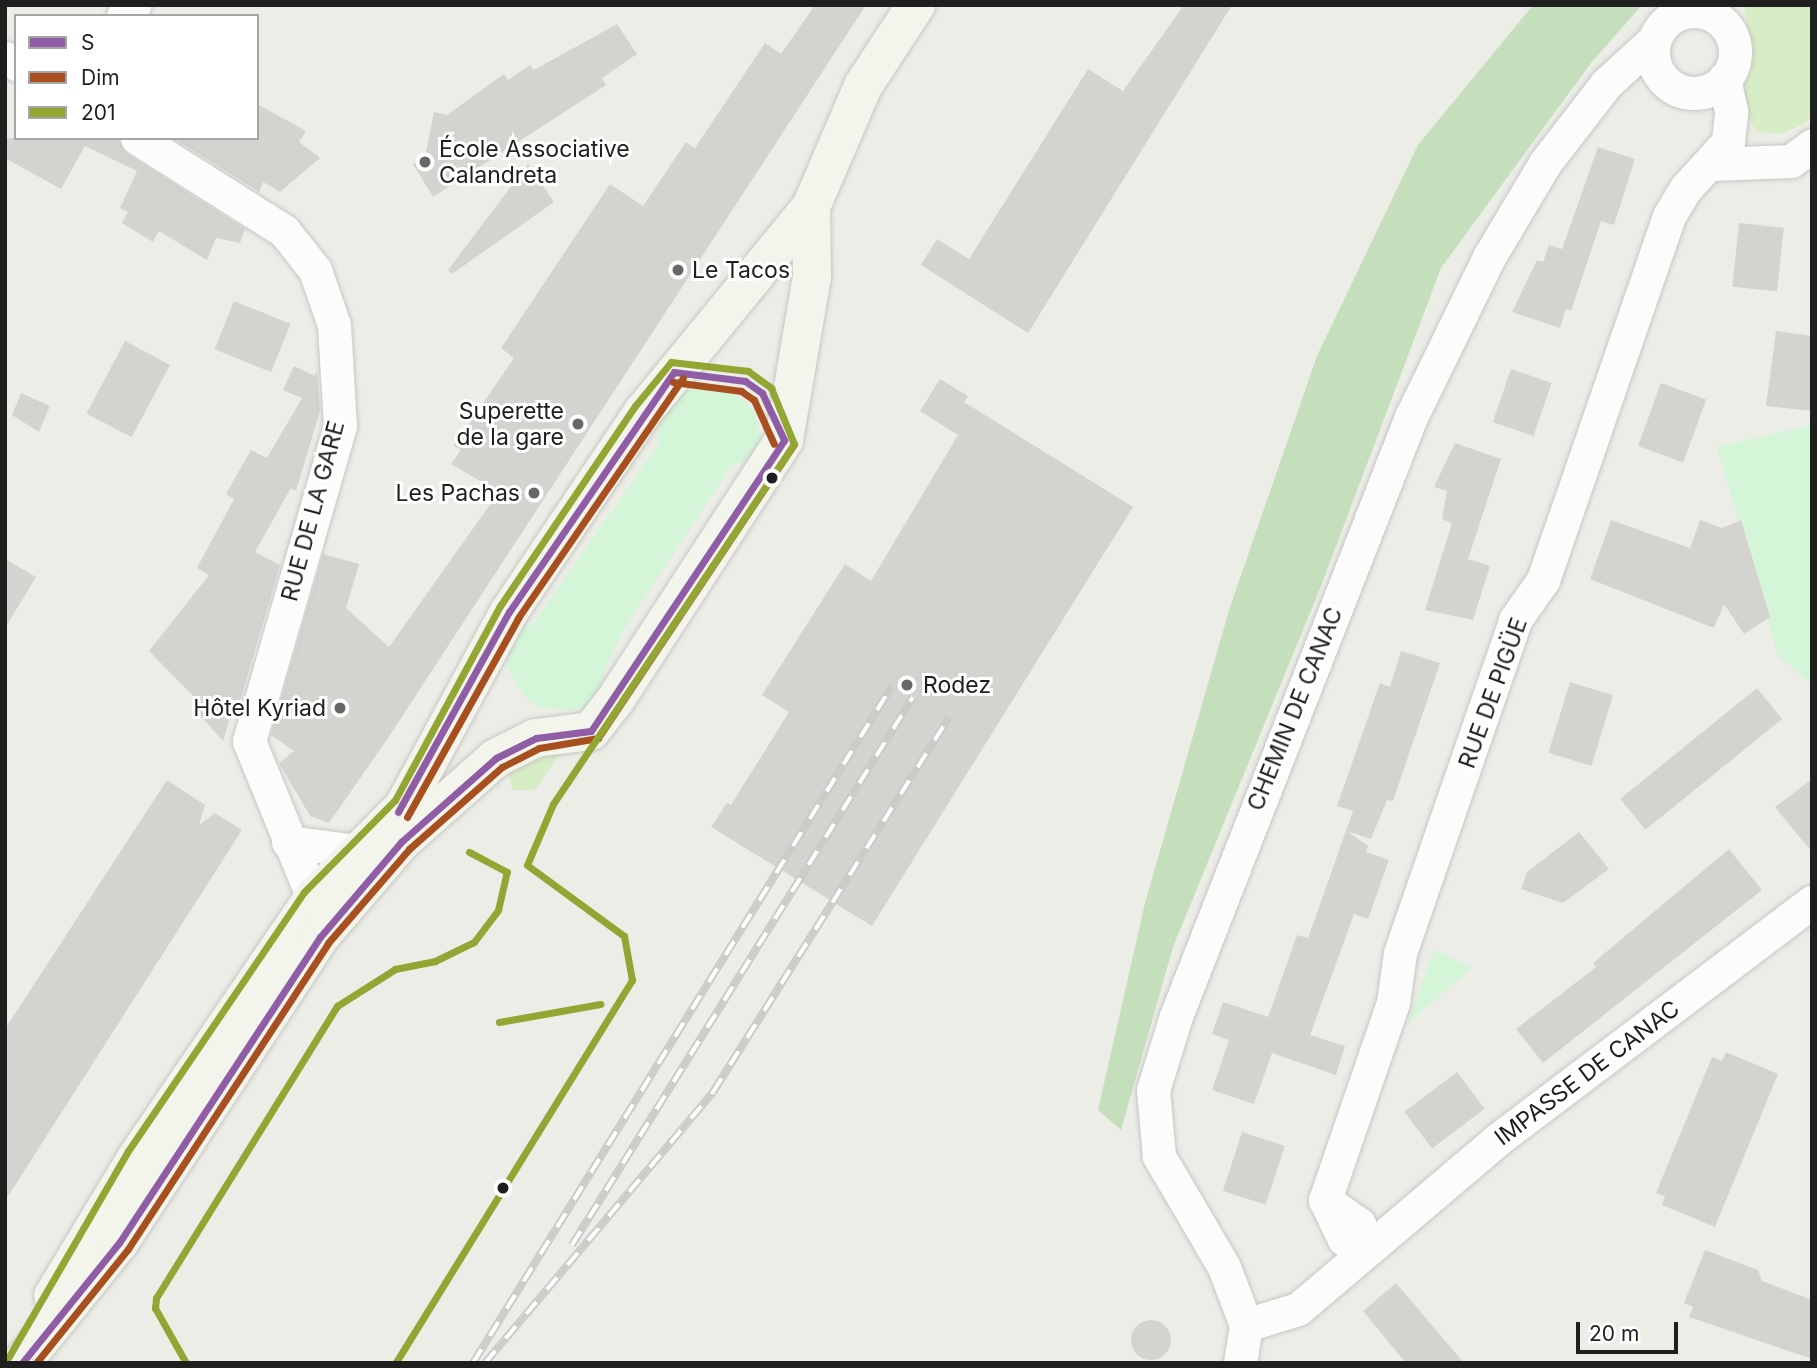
<!DOCTYPE html>
<meta charset="utf-8">
<style>
body{margin:0}
#map{position:relative;width:1817px;height:1368px;overflow:hidden;background:#edede8;font-family:Inter,sans-serif}
div>[style]{position:absolute}
[style*='--x']{left:calc(var(--x)*1px);top:calc(var(--y)*1px);width:calc(var(--w)*1px);rotate:calc(var(--a)*1deg)}
.grass>*{inset:0;background:#d7edc5}
.forest>*{inset:0;background:#c5debc}
.park>*{inset:0;background:#d4f5d8}
.building>*{inset:0;background:#d4d3cf;transform-origin:0 0}
.round{border-radius:50%}
.roads{filter:drop-shadow(0 0 2px #c6c6c4) drop-shadow(0 0 2px #c6c6c4)}
.street>*{height:33px;margin:-16.5px;padding:0 16.5px;transform-origin:16.5px;border-radius:16.5px;background:#fcfcfc}
.street>.ring{margin:-16.5px;padding:0;box-sizing:content-box;background:none;border:33px solid #fcfcfc;border-radius:50%}
.secondary>*{height:38px;margin:-19px;padding:0 19px;transform-origin:19px;border-radius:19px;background:#f3f4eb}
.rail>*{height:8px;margin-top:-4px;transform-origin:0;background:repeating-linear-gradient(90deg,#fff 0 16px,#cbcbca 0 32px);box-sizing:border-box;border-block:2px solid #cbcbca}
.bus-1>*{height:7px;margin:-3.5px;padding:0 3.5px;transform-origin:3.5px;border-radius:3.5px;background:#8f5da6}
.bus-2>*{height:7px;margin:-3.5px;padding:0 3.5px;transform-origin:3.5px;border-radius:3.5px;background:#a84f1f}
.bus-3>*{height:7px;margin:-3.5px;padding:0 3.5px;transform-origin:3.5px;border-radius:3.5px;background:#93a533}
.dots>*{width:19px;height:19px;translate:-50% -50%;box-sizing:border-box;border:4px solid #fff;border-radius:50%}
span{translate:-50% -50%;white-space:nowrap;text-align:center;line-height:1.15;-webkit-text-stroke:6px #fff;paint-order:stroke}
.poi-label{font-size:23px;color:#1f1f1f}
.left{translate:0 -50%;text-align:left}
.right{translate:-100% -50%;text-align:right}
.street-label{font-size:23px;color:#1f1f1f}
.frame{position:absolute;inset:0;border:7px solid #1f1f1f;pointer-events:none}
.legend{position:absolute;left:14px;top:14px;width:245px;height:126px;box-sizing:border-box;background:#fff;border:2px solid #a5a5a5;margin:0;padding:9px 12px;list-style:none;font-size:21px;color:#1f1f1f}
.legend li{display:flex;align-items:center;gap:14px;height:35px}
.legend b{width:35px;border:2px solid #a5a5a5}
.scale{position:absolute;left:1576px;top:1322px;width:102px;height:32px;box-sizing:border-box;border:4px solid #1f1f1f;border-top:0;padding-left:9px;font-size:21px;line-height:24px;white-space:nowrap;color:#1f1f1f;-webkit-text-stroke:5px #fff;paint-order:stroke}
</style>
<div id="map">
<div class="grass">
<div style="clip-path:polygon(1744px 5px,1812px 5px,1812px 115px,1804px 124px,1781px 134px,1757px 132px,1736px 99px,1752px 55px)"></div>
<div style="clip-path:polygon(566px 745px,535px 790px,512px 790px,508px 771px)"></div>
</div>
<div class="forest">
<div style="clip-path:polygon(1533px 5px,1642px 5px,1591px 63px,1441px 268px,1321px 586px,1173px 947px,1121px 1130px,1098px 1110px,1145px 903px,1230px 607px,1317px 356px,1418px 145px)"></div>
</div>
<div class="park">
<div style="clip-path:polygon(699px 388px,731px 392px,745px 401px,755px 413px,763px 447px,756px 456px,731px 466px,627px 624px,604px 671px,602px 691px,584px 710px,540px 708px,526px 699px,508px 670px,505px 650px,513px 627px,533px 624px,659px 443px,656px 418px,682px 392px)"></div>
<div style="clip-path:polygon(1812px 425px,1812px 685px,1778px 656px,1717px 447px)"></div>
<div style="clip-path:polygon(1435px 949px,1472px 968px,1407px 1024px)"></div>
</div>
<div class="building">
<div style="clip-path:polygon(815px 5px,866px 5px,388px 738px,329px 823px,310px 816px,279px 763px,294px 751px,271px 735px,323px 554px,359px 564px,346px 608px,389px 647px,499px 492px,451px 464px,461px 450px,454px 446px,514px 358px,501px 348px,610px 184px,643px 206px,686px 142px,695px 148px,765px 43px,781px 54px)"></div>
<div style="clip-path:polygon(1184px 5px,1232px 5px,1028px 333px,921px 265px,937px 239px,969px 259px,1088px 69px,1123px 91px)"></div>
<div style="clip-path:polygon(617px 24px,637px 54px,602px 78px,606px 85px,433px 197px,413px 164px,425px 157px,434px 112px,447px 115px,504px 74px,508px 80px,530px 65px,534px 70px)"></div>
<div style="clip-path:polygon(257px 104px,306px 131px,299px 142px,320px 158px,280px 192px,263px 182px,259px 192px,173px 138px,257px 138px)"></div>
<div style="clip-path:polygon(5px 138px,118px 138px,127px 154px,245px 229px,240px 243px,216px 238px,207px 260px,159px 231px,153px 242px,122px 223px,128px 212px,120px 208px,137px 171px,85px 146px,61px 189px,5px 158px)"></div>
<div style="clip-path:polygon(1598px 147px,1635px 159px,1614px 225px,1601px 221px,1571px 311px,1566px 309px,1560px 328px,1512px 312px,1537px 260px,1543px 262px,1549px 245px,1562px 249px)"></div>
<div style="clip-path:polygon(528px 164px,554px 202px,452px 274px,448px 270px)"></div>
<div style="left:1739px;top:223px;width:45px;height:64px;rotate:6deg"></div>
<div style="left:234px;top:301px;width:61px;height:52px;rotate:22deg"></div>
<div style="clip-path:polygon(1776px 331px,1812px 336px,1812px 411px,1766px 406px)"></div>
<div style="left:125px;top:341px;width:51px;height:82px;rotate:28deg"></div>
<div style="clip-path:polygon(294px 366px,315px 376px,317px 371px,320px 411px,296px 491px,291px 488px,255px 552px,280px 565px,238px 708px,235px 702px,223px 741px,196px 711px,198px 701px,149px 651px,209px 575px,197px 568px,234px 499px,226px 494px,251px 450px,267px 458px,302px 398px,283px 390px)"></div>
<div style="left:1511px;top:369px;width:43px;height:56px;rotate:19deg"></div>
<div style="clip-path:polygon(940px 379px,968px 396px,964px 402px,1133px 507px,872px 926px,711px 827px,727px 803px,731px 805px,789px 712px,762px 695px,845px 564px,871px 581px,958px 435px,920px 411px)"></div>
<div style="left:1661px;top:383px;width:48px;height:67px;rotate:20deg"></div>
<div style="clip-path:polygon(21px 393px,50px 406px,39px 432px,12px 415px)"></div>
<div style="clip-path:polygon(1455px 443px,1501px 459px,1468px 559px,1490px 566px,1473px 620px,1425px 610px,1452px 523px,1442px 519px,1447px 491px,1434px 487px)"></div>
<div style="clip-path:polygon(1611px 520px,1690px 548px,1700px 520px,1722px 528px,1741px 520px,1770px 617px,1744px 634px,1724px 604px,1714px 628px,1590px 579px)"></div>
<div style="clip-path:polygon(5px 559px,36px 577px,5px 628px)"></div>
<div style="clip-path:polygon(1401px 651px,1440px 663px,1393px 801px,1387px 800px,1371px 839px,1347px 831px,1368px 846px,1366px 852px,1389px 860px,1368px 919px,1354px 914px,1310px 1035px,1345px 1046px,1336px 1075px,1272px 1053px,1254px 1104px,1212px 1090px,1229px 1040px,1212px 1034px,1223px 1002px,1268px 1017px,1297px 935px,1308px 938px,1353px 811px,1337px 806px,1380px 683px,1390px 687px)"></div>
<div style="left:1570px;top:682px;width:45px;height:74px;rotate:17deg"></div>
<div style="left:1757px;top:688px;width:40px;height:176px;rotate:51deg"></div>
<div style="clip-path:polygon(1812px 779px,1812px 852px,1775px 807px)"></div>
<div style="clip-path:polygon(167px 780px,205px 805px,199px 825px,215px 813px,242px 830px,5px 1201px,5px 1029px)"></div>
<div style="clip-path:polygon(1579px 832px,1609px 869px,1563px 903px,1521px 889px,1527px 872px)"></div>
<div style="clip-path:polygon(1729px 849px,1762px 890px,1543px 1063px,1516px 1029px,1596px 967px,1593px 963px)"></div>
<div style="clip-path:polygon(1726px 1052px,1778px 1074px,1715px 1227px,1662px 1205px,1665px 1196px,1656px 1193px,1712px 1057px,1722px 1061px)"></div>
<div style="left:1457px;top:1072px;width:46px;height:66px;rotate:53deg"></div>
<div style="left:1242px;top:1132px;width:45px;height:62px;rotate:18deg"></div>
<div style="clip-path:polygon(1705px 1250px,1758px 1270px,1762px 1281px,1812px 1300px,1812px 1359px,1689px 1317px,1693px 1307px,1684px 1303px)"></div>
<div style="clip-path:polygon(1396px 1283px,1464px 1363px,1406px 1363px,1363px 1311px)"></div>
<div class="round" style="left:1131px;top:1320px;width:40px;height:40px"></div>
</div>
<div class="roads">
<div class="street">
<div class="ring" style="left:1653px;top:11px;width:49px;height:49px"></div>
<div style="--x:123;--y:16;--w:16;--a:-45"></div>
<div style="--x:5;--y:58;--w:13;--a:29"></div>
<div style="--x:137;--y:138;--w:174;--a:32.3"></div>
<div style="--x:284;--y:231;--w:50;--a:51.5"></div>
<div style="--x:315;--y:270;--w:58;--a:70.9"></div>
<div style="--x:334;--y:325;--w:101;--a:86.6"></div>
<div style="--x:340;--y:426;--w:328;--a:106.1"></div>
<div style="--x:249;--y:741;--w:170;--a:67.8"></div>
<div style="--x:1712;--y:164;--w:79;--a:-2.2"></div>
<div style="--x:1791;--y:161;--w:26;--a:-37"></div>
<div style="--x:288;--y:842;--w:70;--a:7.4"></div>
<div style="--x:1325;--y:1200;--w:208;--a:-71"></div>
<div style="--x:1393;--y:1003;--w:50;--a:-82"></div>
<div style="--x:1400;--y:953;--w:352;--a:-70.9"></div>
<div style="--x:1515;--y:620;--w:49;--a:-55"></div>
<div style="--x:1543;--y:580;--w:385;--a:-70.9"></div>
<div style="--x:1669;--y:216;--w:33;--a:-59"></div>
<div style="--x:1686;--y:188;--w:62;--a:-47.6"></div>
<div style="--x:1728;--y:142;--w:31;--a:-84"></div>
<div style="--x:1731;--y:111;--w:33;--a:-102"></div>
<div style="--x:1325;--y:1200;--w:42;--a:35.2"></div>
<div style="--x:1359;--y:1224;--w:26;--a:72"></div>
<div style="--x:1367;--y:1249;--w:25;--a:-157"></div>
<div style="--x:1344;--y:1239;--w:43;--a:-116"></div>
<div style="--x:1246;--y:1325;--w:54;--a:-17.1"></div>
<div style="--x:1298;--y:1309;--w:261;--a:-40.3"></div>
<div style="--x:1497;--y:1140;--w:395;--a:-37.1"></div>
<div style="--x:1240;--y:1363;--w:38;--a:-81"></div>
<div style="--x:1246;--y:1325;--w:62;--a:-110.8"></div>
<div style="--x:1224;--y:1267;--w:129;--a:-120.4"></div>
<div style="--x:1159;--y:1156;--w:66;--a:-95.2"></div>
<div style="--x:1153;--y:1090;--w:77;--a:-72.7"></div>
<div style="--x:1176;--y:1016;--w:643;--a:-68.58"></div>
<div style="--x:1411;--y:417;--w:178;--a:-64"></div>
<div style="--x:1489;--y:257;--w:109;--a:-59.2"></div>
<div style="--x:1545;--y:163;--w:100;--a:-52.3"></div>
<div style="--x:1606;--y:84;--w:65;--a:-42.5"></div>
</div>
<div class="secondary">
<div style="--x:53;--y:1296;--w:162;--a:-58.9"></div>
<div style="--x:137;--y:1157;--w:313;--a:-55.8"></div>
<div style="--x:313;--y:898;--w:129;--a:-45.3"></div>
<div style="--x:404;--y:806;--w:221;--a:-61.6"></div>
<div style="--x:509;--y:612;--w:241;--a:-56.2"></div>
<div style="--x:643;--y:412;--w:265;--a:-50.7"></div>
<div style="--x:22;--y:1363;--w:154;--a:-51.1"></div>
<div style="--x:119;--y:1243;--w:366;--a:-56.7"></div>
<div style="--x:320;--y:937;--w:125;--a:-49.5"></div>
<div style="--x:401;--y:842;--w:127;--a:-41.5"></div>
<div style="--x:496;--y:758;--w:45;--a:-26.6"></div>
<div style="--x:536;--y:738;--w:55;--a:-7.3"></div>
<div style="--x:591;--y:731;--w:37;--a:-52"></div>
<div style="--x:614;--y:702;--w:312;--a:-57"></div>
<div style="--x:784;--y:440;--w:166;--a:-80.3"></div>
<div style="--x:812;--y:276;--w:69;--a:-90.8"></div>
<div style="--x:811;--y:207;--w:132;--a:-66.7"></div>
<div style="--x:863;--y:86;--w:97;--a:-56.8"></div>
</div>
</div>
<div class="rail">
<div style="--x:572;--y:1245;--w:645;--a:-58.11"></div>
<div style="--x:473;--y:1363;--w:796;--a:-58.25"></div>
<div style="--x:485;--y:1363;--w:354;--a:-49.9"></div>
<div style="--x:713;--y:1092;--w:443;--a:-57.8"></div>
</div>
<div class="bus-1">
<div style="--x:674;--y:372;--w:72;--a:7.2"></div>
<div style="--x:745;--y:381;--w:21;--a:35"></div>
<div style="--x:762;--y:393;--w:52;--a:64.9"></div>
<div style="--x:398;--y:812;--w:229;--a:-61"></div>
<div style="--x:509;--y:612;--w:291;--a:-55.5"></div>
<div style="--x:22;--y:1363;--w:154;--a:-51.1"></div>
<div style="--x:119;--y:1243;--w:366;--a:-56.7"></div>
<div style="--x:320;--y:937;--w:125;--a:-49.5"></div>
<div style="--x:401;--y:842;--w:127;--a:-41.5"></div>
<div style="--x:496;--y:758;--w:45;--a:-26.6"></div>
<div style="--x:536;--y:738;--w:55;--a:-7.3"></div>
<div style="--x:591;--y:731;--w:349;--a:-56.4"></div>
</div>
<div class="bus-2">
<div style="--x:673;--y:382;--w:69;--a:7.5"></div>
<div style="--x:741;--y:391;--w:16;--a:35"></div>
<div style="--x:754;--y:400;--w:48;--a:65.6"></div>
<div style="--x:407;--y:817;--w:228;--a:-60.8"></div>
<div style="--x:518;--y:618;--w:291;--a:-55.5"></div>
<div style="--x:36;--y:1363;--w:146;--a:-51.1"></div>
<div style="--x:128;--y:1249;--w:366;--a:-56.8"></div>
<div style="--x:328;--y:943;--w:124;--a:-49.2"></div>
<div style="--x:409;--y:849;--w:124;--a:-41.4"></div>
<div style="--x:502;--y:767;--w:42;--a:-27.2"></div>
<div style="--x:539;--y:748;--w:60;--a:-9.6"></div>
<div style="--x:598;--y:738;--w:351;--a:-56.3"></div>
</div>
<div class="bus-3">
<div style="--x:499;--y:1022;--w:103;--a:-10.1"></div>
<div style="--x:8;--y:1358;--w:239;--a:-59.9"></div>
<div style="--x:128;--y:1151;--w:313;--a:-55.8"></div>
<div style="--x:304;--y:892;--w:129;--a:-45.3"></div>
<div style="--x:395;--y:800;--w:221;--a:-61.6"></div>
<div style="--x:500;--y:606;--w:241;--a:-56"></div>
<div style="--x:635;--y:406;--w:57;--a:-50.7"></div>
<div style="--x:671;--y:362;--w:78;--a:6.7"></div>
<div style="--x:748;--y:371;--w:29;--a:36"></div>
<div style="--x:771;--y:388;--w:61;--a:67.7"></div>
<div style="--x:794;--y:444;--w:433;--a:123.8"></div>
<div style="--x:553;--y:804;--w:66;--a:113.1"></div>
<div style="--x:527;--y:865;--w:120;--a:36.2"></div>
<div style="--x:624;--y:936;--w:45;--a:79.7"></div>
<div style="--x:632;--y:980;--w:450;--a:121.7"></div>
<div style="--x:186;--y:1363;--w:63;--a:-119.4"></div>
<div style="--x:155;--y:1308;--w:10;--a:-84"></div>
<div style="--x:156;--y:1298;--w:344;--a:-58.2"></div>
<div style="--x:337;--y:1006;--w:69;--a:-32.5"></div>
<div style="--x:395;--y:969;--w:41;--a:-11.3"></div>
<div style="--x:435;--y:961;--w:43;--a:-26"></div>
<div style="--x:474;--y:942;--w:40;--a:-53"></div>
<div style="--x:498;--y:910;--w:39;--a:-77"></div>
<div style="--x:507;--y:872;--w:43;--a:-152.2"></div>
</div>
<div class="dots">
<div style="left:425px;top:162px;background:#676765"></div>
<div style="left:678px;top:270px;background:#676765"></div>
<div style="left:578px;top:424px;background:#676765"></div>
<div style="left:772px;top:478px;background:#1f1f1f"></div>
<div style="left:534px;top:493px;background:#676765"></div>
<div style="left:907px;top:685px;background:#676765"></div>
<div style="left:340px;top:708px;background:#676765"></div>
<div style="left:503px;top:1188px;background:#1f1f1f"></div>
</div>
<div class="poi-label">
<span class="left" style="left:439px;top:162px">École Associative<br>Calandreta</span>
<span class="left" style="left:692px;top:270px">Le Tacos</span>
<span class="right" style="left:564px;top:424px">Superette<br>de la gare</span>
<span class="right" style="left:520px;top:493px">Les Pachas</span>
<span class="left" style="left:923px;top:685px">Rodez</span>
<span class="right" style="left:326px;top:708px">Hôtel Kyriad</span>
</div>
<div class="street-label">
<span style="left:313px;top:511px;rotate:-75deg">RUE DE LA GARE</span>
<span style="left:1493px;top:693px;rotate:-70deg">RUE DE PIGÜE</span>
<span style="left:1295px;top:709px;rotate:-68deg">CHEMIN DE CANAC</span>
<span style="left:1587px;top:1073px;rotate:-37deg">IMPASSE DE CANAC</span>
</div>
<div class="frame"></div>
<ul class="legend">
<li><b style="height:9px;background:#8f5da6"></b>S</li>
<li><b style="height:9px;background:#a84f1f"></b>Dim</li>
<li><b style="height:9px;background:#93a533"></b>201</li>
</ul>
<div class="scale">20 m</div>
</div>
